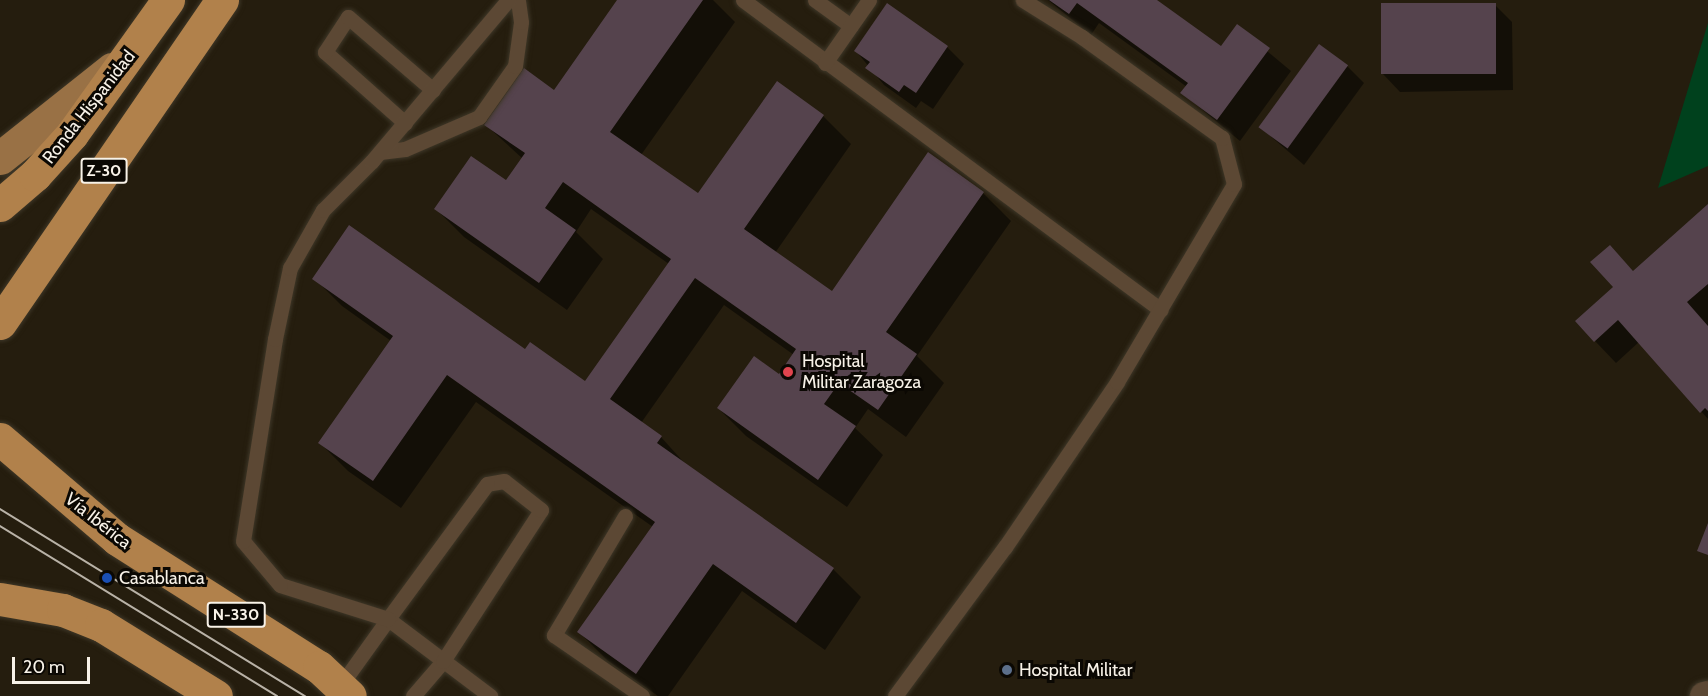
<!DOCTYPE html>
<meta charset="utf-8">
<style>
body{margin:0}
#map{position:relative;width:1708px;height:696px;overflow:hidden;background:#251d0e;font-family:Cabin,sans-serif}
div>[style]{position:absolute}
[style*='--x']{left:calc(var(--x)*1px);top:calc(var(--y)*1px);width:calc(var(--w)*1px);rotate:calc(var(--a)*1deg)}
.green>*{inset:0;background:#00411d}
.shadow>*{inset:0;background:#0007}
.building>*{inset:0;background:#55434d;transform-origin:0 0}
.roads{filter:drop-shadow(0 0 2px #3e3728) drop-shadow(0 0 2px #3e3728)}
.lane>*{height:15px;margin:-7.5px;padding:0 7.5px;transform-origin:7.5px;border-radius:7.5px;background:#5c4834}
.street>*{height:28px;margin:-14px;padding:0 14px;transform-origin:14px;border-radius:14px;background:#5c4834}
.primary>*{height:33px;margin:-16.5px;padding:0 16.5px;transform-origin:16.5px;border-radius:16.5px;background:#997145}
.highway>*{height:33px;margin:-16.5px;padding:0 16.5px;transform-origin:16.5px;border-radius:16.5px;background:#b1814b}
.tram>*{height:1.5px;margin:-0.75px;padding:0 0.75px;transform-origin:0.75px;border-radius:0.75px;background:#b9b2a7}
.dots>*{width:16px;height:16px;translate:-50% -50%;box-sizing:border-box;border:3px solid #0b0803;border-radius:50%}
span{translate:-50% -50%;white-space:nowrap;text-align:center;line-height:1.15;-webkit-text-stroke:6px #0b0803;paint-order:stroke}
.shield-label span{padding:2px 4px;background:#0b0803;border:2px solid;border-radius:4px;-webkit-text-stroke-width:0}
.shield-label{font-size:16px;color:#f8f2e8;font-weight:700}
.street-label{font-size:18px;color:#f8f2e8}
.poi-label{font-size:18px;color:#f8f2e8}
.left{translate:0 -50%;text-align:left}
.scale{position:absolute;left:12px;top:657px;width:78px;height:27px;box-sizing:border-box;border:3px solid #f8f2e8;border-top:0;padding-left:8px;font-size:18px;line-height:21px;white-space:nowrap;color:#f8f2e8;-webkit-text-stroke:4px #0b0803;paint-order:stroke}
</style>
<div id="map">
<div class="green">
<div style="clip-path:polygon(1708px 23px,1708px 166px,1658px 188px)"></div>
</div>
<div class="shadow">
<div style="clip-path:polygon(619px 0,713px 0,735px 22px,641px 155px,698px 196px,777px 84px,823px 116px,851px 144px,775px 253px,832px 293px,929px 155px,983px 193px,1011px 221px,917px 356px,944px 383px,906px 437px,868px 409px,855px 428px,883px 455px,847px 507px,746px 436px,718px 408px,779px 376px,794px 355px,724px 305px,641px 423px,661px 437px,688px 467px,833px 569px,861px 597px,825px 650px,742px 591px,668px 696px,658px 696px,607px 660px,579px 632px,653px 527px,476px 402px,401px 508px,348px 471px,320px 443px,391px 341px,342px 306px,314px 278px,525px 351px,585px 383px,669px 264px,591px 209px,576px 232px,603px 259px,567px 310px,464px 237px,436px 209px,506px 182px,523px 159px,486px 125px,555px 92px)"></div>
<div style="clip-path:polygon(1048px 0,1155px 0,1221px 48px,1237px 26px,1291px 71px,1240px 141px,1182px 93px,1187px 87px,1099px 23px,1091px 35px)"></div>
<div style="clip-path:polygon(1495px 5px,1512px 22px,1513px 90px,1400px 92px,1383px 74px)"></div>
<div style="clip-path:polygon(947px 47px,964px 64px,933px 109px,921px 101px,916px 108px,884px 85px,856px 51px)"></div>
<div style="clip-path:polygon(1347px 66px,1364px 83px,1304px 165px,1260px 127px)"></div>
<div style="clip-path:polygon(1708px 206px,1708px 419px,1639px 342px,1616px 363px,1595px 341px,1615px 287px,1610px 247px,1634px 272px)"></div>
</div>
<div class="building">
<div style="clip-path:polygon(617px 0,703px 0,610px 132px,698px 193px,777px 81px,824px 115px,744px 229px,832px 291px,928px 152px,984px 192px,886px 332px,917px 354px,878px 410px,839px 383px,824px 404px,856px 426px,818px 480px,717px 408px,754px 356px,779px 374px,796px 349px,695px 278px,610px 399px,662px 436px,657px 443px,834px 568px,796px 623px,713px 564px,636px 674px,577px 632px,655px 522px,447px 375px,373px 481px,318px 443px,393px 336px,312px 279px,349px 225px,525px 349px,530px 342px,585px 381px,671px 259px,563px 182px,545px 208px,576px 230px,539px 283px,434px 209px,471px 156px,506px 180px,525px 153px,484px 125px,524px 68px,554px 90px)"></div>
<div style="clip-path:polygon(1049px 0,1157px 0,1221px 46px,1237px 24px,1270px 48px,1217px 120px,1180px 93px,1188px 83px,1077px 3px,1069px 14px)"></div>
<div style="clip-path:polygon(887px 3px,948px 46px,916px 93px,904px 85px,899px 92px,865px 68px,870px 62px,854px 51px)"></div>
<div style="left:1496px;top:3px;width:71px;height:115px;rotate:90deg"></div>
<div style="left:1319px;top:44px;width:36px;height:103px;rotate:36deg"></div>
<div style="clip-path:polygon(1708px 204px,1708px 284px,1687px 302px,1708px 326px,1708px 411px,1705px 408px,1700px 413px,1618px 320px,1594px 342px,1575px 321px,1613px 287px,1590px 262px,1610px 245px,1633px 271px)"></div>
<div style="clip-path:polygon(1708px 523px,1708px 555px,1697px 551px)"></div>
</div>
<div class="roads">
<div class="lane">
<div style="--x:743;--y:0;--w:520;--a:36.56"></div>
<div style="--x:815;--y:0;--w:44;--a:35.8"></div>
<div style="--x:825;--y:63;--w:77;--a:-55.1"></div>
<div style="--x:405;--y:123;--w:107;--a:-138.4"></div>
<div style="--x:325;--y:52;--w:42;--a:-56.7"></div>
<div style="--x:348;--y:17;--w:112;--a:40.7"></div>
<div style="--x:380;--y:152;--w:25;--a:-7"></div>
<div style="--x:405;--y:149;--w:81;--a:-23.4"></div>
<div style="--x:479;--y:117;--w:62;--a:-54.8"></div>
<div style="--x:515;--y:66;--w:44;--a:-82.2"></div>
<div style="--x:521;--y:22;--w:22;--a:-98"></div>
<div style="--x:625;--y:516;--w:139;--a:120.8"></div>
<div style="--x:554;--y:635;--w:107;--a:34.7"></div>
<div style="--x:340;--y:686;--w:82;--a:-54.4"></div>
<div style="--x:388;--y:619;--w:128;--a:37"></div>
<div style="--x:413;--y:696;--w:46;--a:-49.4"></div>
<div style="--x:443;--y:661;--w:180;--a:-57"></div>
<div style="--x:541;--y:510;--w:47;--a:-141.9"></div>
<div style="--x:504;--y:481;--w:17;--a:170"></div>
<div style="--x:487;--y:484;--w:167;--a:126.3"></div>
<div style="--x:388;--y:619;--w:113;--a:-162.5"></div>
<div style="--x:280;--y:585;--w:57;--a:-130.1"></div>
<div style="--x:243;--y:541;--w:205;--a:-81"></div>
<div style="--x:275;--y:339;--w:73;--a:-78.1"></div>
<div style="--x:290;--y:268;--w:67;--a:-60.4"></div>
<div style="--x:323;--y:210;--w:69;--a:-45"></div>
<div style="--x:372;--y:161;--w:211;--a:-49.8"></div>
<div style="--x:895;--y:696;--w:185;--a:-53.6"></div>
<div style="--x:1005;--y:547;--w:199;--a:-55.8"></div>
<div style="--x:1117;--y:382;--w:230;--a:-59.4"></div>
<div style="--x:1234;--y:184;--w:48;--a:-104.6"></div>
<div style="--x:1222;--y:138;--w:173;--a:-144.2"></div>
<div style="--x:1082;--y:37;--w:70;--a:-147.9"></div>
</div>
<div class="street">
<div style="--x:1704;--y:696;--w:4;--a:-14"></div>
</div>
<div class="primary">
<div style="--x:0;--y:158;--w:143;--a:-38.5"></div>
</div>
<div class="highway">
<div style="--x:0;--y:205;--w:46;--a:-40.6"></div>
<div style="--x:35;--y:175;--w:55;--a:-47.9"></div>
<div style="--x:72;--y:134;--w:165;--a:-54.4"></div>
<div style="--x:0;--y:323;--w:392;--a:-55.5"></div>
<div style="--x:0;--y:439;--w:154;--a:40.5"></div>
<div style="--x:117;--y:539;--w:239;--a:32.4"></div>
<div style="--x:319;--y:667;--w:42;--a:43.1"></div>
<div style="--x:0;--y:599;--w:64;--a:9.9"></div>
<div style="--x:63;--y:610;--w:41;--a:21.5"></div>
<div style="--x:101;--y:625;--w:135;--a:31.7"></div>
</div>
</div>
<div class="tram">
<div style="--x:0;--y:509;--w:358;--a:31.5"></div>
<div style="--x:0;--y:526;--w:325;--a:31.5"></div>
</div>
<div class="dots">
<div style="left:788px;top:372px;background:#e0444e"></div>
<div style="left:107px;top:578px;background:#1a4fb4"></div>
<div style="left:1007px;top:670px;background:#5c6f8a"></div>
</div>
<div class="shield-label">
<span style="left:104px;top:171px">Z-30</span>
<span style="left:236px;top:615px">N-330</span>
</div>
<div class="street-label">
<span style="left:89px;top:107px;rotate:-52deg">Ronda Hispanidad</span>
<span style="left:98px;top:521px;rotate:38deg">Vía Ibérica</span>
</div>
<div class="poi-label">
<span class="left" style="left:802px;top:372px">Hospital<br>Militar Zaragoza</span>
<span class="left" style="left:119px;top:578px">Casablanca</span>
<span class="left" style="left:1019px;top:670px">Hospital Militar</span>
</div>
<div class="scale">20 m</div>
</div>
